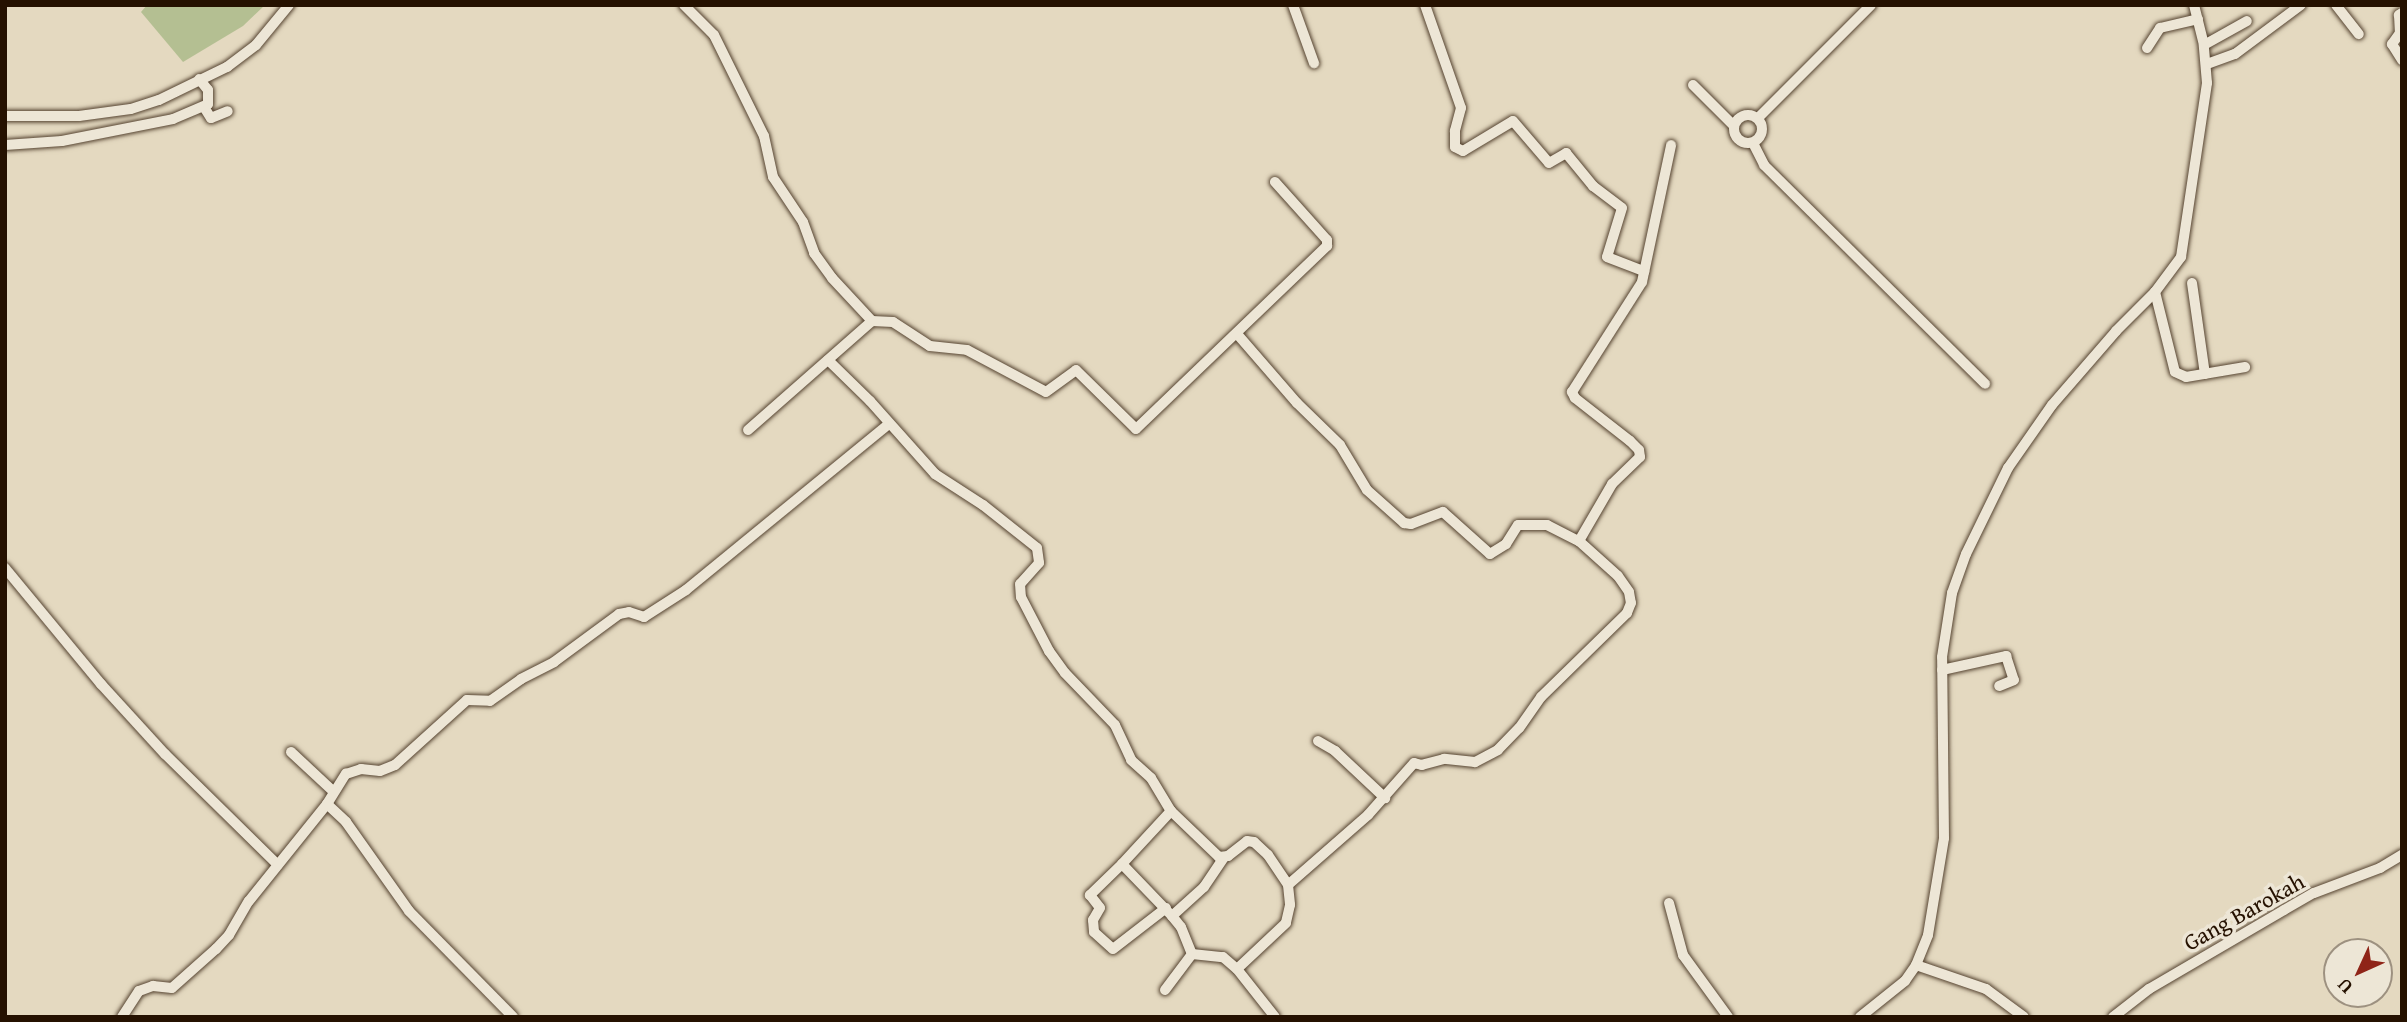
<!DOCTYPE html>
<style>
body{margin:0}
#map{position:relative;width:2407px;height:1022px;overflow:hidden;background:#e4d9c0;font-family:"Gentium Book Plus",serif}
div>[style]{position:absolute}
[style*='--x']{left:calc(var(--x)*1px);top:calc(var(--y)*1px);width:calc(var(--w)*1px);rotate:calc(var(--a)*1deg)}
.green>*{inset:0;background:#b4bf92}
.roads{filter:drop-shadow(0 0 2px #554330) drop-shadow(0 0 2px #554330)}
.minor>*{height:10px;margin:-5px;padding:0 5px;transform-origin:5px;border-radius:5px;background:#ede6d6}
.minor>.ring{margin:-5px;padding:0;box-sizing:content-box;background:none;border:10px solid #ede6d6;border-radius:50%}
span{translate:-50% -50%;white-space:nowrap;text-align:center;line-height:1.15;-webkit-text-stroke:7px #ede6d6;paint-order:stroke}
.street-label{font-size:23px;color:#251100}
.frame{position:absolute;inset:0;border:7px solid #251100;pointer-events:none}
.north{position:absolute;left:2323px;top:938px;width:70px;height:70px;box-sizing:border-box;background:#ede6d6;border:2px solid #9d9180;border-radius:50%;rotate:225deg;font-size:19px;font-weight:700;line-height:28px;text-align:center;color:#251100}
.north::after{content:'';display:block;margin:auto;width:24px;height:32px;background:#8f2418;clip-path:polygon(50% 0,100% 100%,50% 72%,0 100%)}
</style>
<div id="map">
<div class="green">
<div style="clip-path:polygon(147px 5px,265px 5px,243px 26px,183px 62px,141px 12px)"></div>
</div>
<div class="roads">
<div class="minor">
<div style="--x:684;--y:5;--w:42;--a:45"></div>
<div style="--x:714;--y:35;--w:113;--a:63.7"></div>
<div style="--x:764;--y:136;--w:42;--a:77.6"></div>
<div style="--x:773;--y:177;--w:54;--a:56.3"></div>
<div style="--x:803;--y:222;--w:33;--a:70"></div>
<div style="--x:814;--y:253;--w:31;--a:54"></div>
<div style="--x:832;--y:278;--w:59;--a:47.1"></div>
<div style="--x:872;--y:321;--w:165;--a:138.7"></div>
<div style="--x:1293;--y:5;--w:62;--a:70.1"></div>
<div style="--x:1425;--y:5;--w:109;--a:70.7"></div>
<div style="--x:1461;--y:108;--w:24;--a:105"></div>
<div style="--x:1455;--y:131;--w:16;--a:90"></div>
<div style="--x:1455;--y:147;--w:9;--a:27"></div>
<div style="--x:1463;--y:151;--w:58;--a:-31"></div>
<div style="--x:1513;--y:121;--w:55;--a:49.4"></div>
<div style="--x:1549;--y:163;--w:20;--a:-30"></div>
<div style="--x:1566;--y:153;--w:43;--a:50.7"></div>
<div style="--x:1593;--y:186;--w:36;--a:37"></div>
<div style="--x:1622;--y:208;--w:51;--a:107"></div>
<div style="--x:1607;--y:257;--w:40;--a:21"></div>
<div style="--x:2336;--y:5;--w:37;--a:52"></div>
<div style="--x:2402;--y:13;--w:4;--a:146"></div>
<div style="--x:2399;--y:15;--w:18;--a:87"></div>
<div style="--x:2400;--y:33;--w:14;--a:126"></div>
<div style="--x:2392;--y:44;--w:19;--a:58"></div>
<div style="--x:2204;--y:45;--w:49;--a:-29.2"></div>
<div style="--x:2147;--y:48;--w:24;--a:-57"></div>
<div style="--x:2160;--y:28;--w:39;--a:-13"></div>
<div style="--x:2207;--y:64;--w:30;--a:-20"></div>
<div style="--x:2235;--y:54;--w:82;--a:-36.6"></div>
<div style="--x:1693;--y:85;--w:58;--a:45"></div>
<div style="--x:204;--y:107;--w:13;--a:58"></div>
<div style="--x:211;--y:118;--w:18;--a:-22"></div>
<div class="ring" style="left:1734px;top:115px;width:18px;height:18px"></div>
<div style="--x:5;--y:116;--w:74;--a:0"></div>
<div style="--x:79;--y:116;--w:52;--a:-7.7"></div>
<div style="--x:131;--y:109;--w:29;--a:-18"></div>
<div style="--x:159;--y:100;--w:76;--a:-25.9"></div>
<div style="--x:227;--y:67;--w:36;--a:-37"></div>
<div style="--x:256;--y:45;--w:52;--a:-50.5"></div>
<div style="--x:1758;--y:118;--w:160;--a:-45"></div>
<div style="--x:1753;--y:143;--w:25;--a:63"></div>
<div style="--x:1764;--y:165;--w:311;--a:44.7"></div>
<div style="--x:5;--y:145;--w:57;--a:-4"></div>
<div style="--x:62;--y:141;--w:113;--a:-11.2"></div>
<div style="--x:173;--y:119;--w:38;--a:-23"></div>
<div style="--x:208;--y:104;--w:14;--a:-90"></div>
<div style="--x:208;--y:90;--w:14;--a:-129"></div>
<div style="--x:2192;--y:283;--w:92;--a:81.9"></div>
<div style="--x:2155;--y:292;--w:82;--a:76"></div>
<div style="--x:2175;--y:372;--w:12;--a:24"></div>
<div style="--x:2186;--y:377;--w:60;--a:-9.6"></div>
<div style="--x:872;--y:321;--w:21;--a:3"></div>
<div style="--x:893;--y:322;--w:44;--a:33"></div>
<div style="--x:930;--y:346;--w:37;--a:6"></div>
<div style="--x:967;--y:350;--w:89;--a:28"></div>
<div style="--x:1046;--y:392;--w:37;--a:-36"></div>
<div style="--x:1076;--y:370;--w:84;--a:44.5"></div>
<div style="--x:1136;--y:429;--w:265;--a:-43.8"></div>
<div style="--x:1327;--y:246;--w:6;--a:-90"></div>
<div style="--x:1327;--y:240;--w:78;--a:-131.9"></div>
<div style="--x:1238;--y:335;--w:90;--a:49.1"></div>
<div style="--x:1297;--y:403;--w:60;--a:44.3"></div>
<div style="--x:1340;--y:445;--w:52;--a:59"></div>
<div style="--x:1367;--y:490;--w:50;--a:41.7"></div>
<div style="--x:1404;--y:523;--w:7;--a:8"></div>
<div style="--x:1411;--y:524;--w:34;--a:-21"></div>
<div style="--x:1443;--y:512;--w:63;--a:41.8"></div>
<div style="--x:1490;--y:554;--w:19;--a:-32"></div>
<div style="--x:1506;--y:544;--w:22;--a:-58"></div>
<div style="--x:1518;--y:525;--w:29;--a:0"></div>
<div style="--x:1547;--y:525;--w:36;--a:27"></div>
<div style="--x:1579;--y:541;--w:52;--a:41.9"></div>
<div style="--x:1618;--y:576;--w:19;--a:55"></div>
<div style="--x:1629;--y:592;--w:11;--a:80"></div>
<div style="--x:1631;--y:603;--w:11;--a:112"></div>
<div style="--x:1627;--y:613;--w:120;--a:135.7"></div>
<div style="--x:1541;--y:697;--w:38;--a:125"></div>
<div style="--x:1519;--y:728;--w:30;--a:134"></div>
<div style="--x:1498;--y:750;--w:26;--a:152"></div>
<div style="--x:1475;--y:762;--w:31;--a:-174"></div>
<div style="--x:1444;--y:759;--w:23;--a:165"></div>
<div style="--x:1422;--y:765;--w:8;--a:-166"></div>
<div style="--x:1414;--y:763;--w:69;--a:131.5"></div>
<div style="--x:1368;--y:815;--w:106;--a:138.8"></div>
<div style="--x:828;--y:360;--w:59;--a:44.3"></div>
<div style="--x:870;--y:401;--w:98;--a:48.3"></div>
<div style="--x:935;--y:474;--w:57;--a:32.9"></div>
<div style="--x:983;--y:505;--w:69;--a:38.5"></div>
<div style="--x:1037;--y:548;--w:15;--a:82"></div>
<div style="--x:1039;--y:563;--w:28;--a:132"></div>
<div style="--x:1020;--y:584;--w:13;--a:86"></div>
<div style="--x:1021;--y:597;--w:61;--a:62.6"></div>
<div style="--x:1049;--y:651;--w:27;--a:54"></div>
<div style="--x:1065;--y:673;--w:72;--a:46.1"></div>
<div style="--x:1115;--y:725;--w:38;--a:65"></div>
<div style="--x:1131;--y:760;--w:27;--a:42"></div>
<div style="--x:1151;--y:778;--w:39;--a:59"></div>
<div style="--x:1171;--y:811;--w:66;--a:43.8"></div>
<div style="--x:1219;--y:857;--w:9;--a:-6"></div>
<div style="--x:1228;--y:856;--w:24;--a:-38"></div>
<div style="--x:1247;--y:841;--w:7;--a:8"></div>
<div style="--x:1254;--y:842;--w:19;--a:43"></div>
<div style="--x:1268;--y:855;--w:36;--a:56"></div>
<div style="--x:1288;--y:885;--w:20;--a:84"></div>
<div style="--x:1290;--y:905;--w:18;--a:103"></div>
<div style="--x:1286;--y:923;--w:67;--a:136.8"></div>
<div style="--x:1237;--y:969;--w:61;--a:51.6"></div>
<div style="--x:1579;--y:541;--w:66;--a:-59.9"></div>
<div style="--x:1612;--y:484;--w:39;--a:-44"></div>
<div style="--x:1640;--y:457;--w:7;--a:-98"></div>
<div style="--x:1639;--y:450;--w:13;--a:-135"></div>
<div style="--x:1630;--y:441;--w:70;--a:-142"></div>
<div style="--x:1575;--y:398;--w:7;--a:-117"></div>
<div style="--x:1572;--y:392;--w:130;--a:-57.5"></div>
<div style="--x:1642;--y:282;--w:140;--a:-78"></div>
<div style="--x:5;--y:568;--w:151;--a:50.4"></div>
<div style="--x:101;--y:684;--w:95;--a:47.6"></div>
<div style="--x:165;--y:754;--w:158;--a:44.5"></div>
<div style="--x:1942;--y:670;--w:66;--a:-12.3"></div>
<div style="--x:2006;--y:656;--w:25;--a:72"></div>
<div style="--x:2014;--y:680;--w:16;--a:158"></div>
<div style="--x:1318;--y:741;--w:20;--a:30"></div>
<div style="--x:1335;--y:751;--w:69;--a:43.2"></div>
<div style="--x:291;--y:752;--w:57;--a:42.9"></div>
<div style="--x:327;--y:804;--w:36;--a:-58"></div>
<div style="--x:346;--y:774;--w:16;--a:-18"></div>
<div style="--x:361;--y:769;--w:19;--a:6"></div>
<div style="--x:380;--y:771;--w:16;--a:-22"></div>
<div style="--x:395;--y:765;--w:97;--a:-42.1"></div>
<div style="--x:467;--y:700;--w:23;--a:2"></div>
<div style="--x:490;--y:701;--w:38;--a:-35"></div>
<div style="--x:521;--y:679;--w:37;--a:-27"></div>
<div style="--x:554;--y:662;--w:81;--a:-36.4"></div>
<div style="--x:619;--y:614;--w:10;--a:-11"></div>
<div style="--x:629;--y:612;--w:16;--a:18"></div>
<div style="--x:644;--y:617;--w:50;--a:-32.7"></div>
<div style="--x:686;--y:590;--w:262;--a:-39.3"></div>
<div style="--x:1171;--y:811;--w:72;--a:132.8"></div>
<div style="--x:1122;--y:864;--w:72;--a:46.1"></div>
<div style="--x:1172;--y:916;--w:14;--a:51"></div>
<div style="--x:1181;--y:927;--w:29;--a:68"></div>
<div style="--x:1192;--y:954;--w:31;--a:6"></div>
<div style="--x:1223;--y:957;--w:18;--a:41"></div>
<div style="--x:1122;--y:864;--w:45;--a:135.9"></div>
<div style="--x:1090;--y:895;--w:16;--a:52"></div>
<div style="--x:1100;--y:908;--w:14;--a:120"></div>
<div style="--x:1093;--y:920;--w:12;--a:85"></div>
<div style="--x:1094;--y:932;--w:25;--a:42"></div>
<div style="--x:1113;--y:949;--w:67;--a:-37.7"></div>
<div style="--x:1669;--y:903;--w:54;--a:74.9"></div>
<div style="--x:1683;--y:955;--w:77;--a:54"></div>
<div style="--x:1172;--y:916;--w:43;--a:-42.2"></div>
<div style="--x:1204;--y:887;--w:36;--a:-56"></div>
<div style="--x:1916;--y:965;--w:74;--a:18.9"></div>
<div style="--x:1986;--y:989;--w:47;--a:36.4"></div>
<div style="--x:1165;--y:990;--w:45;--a:-53.1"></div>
<div style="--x:122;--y:1017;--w:31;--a:-57"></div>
<div style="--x:139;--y:991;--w:15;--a:-20"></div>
<div style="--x:153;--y:986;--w:19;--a:6"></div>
<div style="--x:172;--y:988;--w:59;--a:-41.6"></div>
<div style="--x:216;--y:949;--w:19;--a:-47"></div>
<div style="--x:229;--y:935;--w:39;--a:-60"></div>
<div style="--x:249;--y:901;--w:124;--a:-51.2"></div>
<div style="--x:327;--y:804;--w:26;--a:43"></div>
<div style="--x:346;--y:822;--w:109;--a:54.7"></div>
<div style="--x:409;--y:911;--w:148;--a:45.5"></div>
<div style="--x:1860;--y:1017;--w:58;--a:-38.7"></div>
<div style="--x:1905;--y:981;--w:19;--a:-55"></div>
<div style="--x:1916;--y:965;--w:32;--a:-68"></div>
<div style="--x:1928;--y:935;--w:98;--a:-80.6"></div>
<div style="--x:1944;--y:838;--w:181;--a:-90.6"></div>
<div style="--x:1942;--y:657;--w:65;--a:-81.1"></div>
<div style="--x:1952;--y:593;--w:41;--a:-70.3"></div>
<div style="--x:1966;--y:554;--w:96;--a:-64"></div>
<div style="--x:2008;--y:468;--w:77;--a:-55.1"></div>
<div style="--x:2052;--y:405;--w:98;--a:-49.1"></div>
<div style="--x:2116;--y:331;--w:55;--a:-45"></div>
<div style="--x:2155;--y:292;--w:44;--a:-53.4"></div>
<div style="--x:2181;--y:257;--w:176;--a:-81.5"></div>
<div style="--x:2207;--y:83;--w:38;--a:-95"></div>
<div style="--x:2204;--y:45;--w:41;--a:-104"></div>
<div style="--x:2113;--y:1017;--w:46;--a:-37.9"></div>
<div style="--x:2149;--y:989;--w:156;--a:-30.3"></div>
<div style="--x:2284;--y:910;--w:34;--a:-30"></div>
<div style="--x:2314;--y:893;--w:71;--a:-20.7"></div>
<div style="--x:2380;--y:868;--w:26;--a:-31"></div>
</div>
</div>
<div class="street-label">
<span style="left:2244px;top:912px;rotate:-29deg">Gang Barokah</span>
</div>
<div class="frame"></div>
<div class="north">U</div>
</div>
